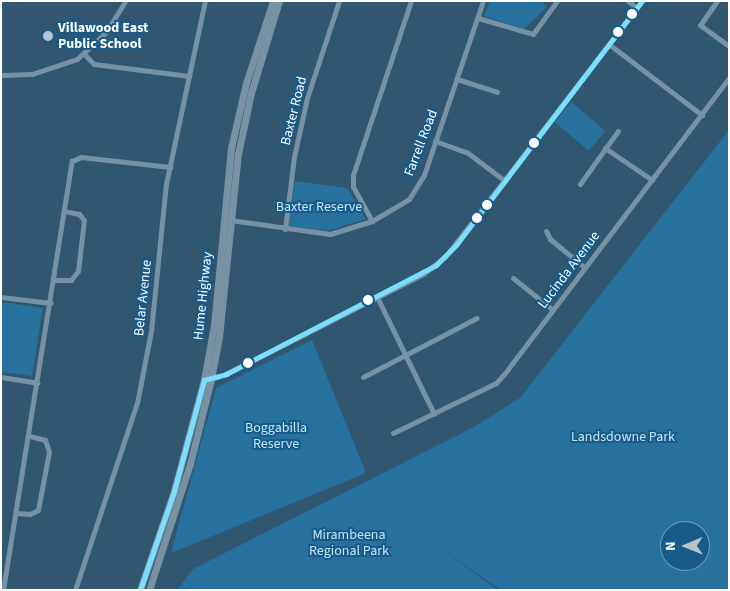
<!DOCTYPE html>
<style>
body{margin:0}
#map{position:relative;width:730px;height:591px;overflow:hidden;background:#31566f;font-family:"Source Sans 3",sans-serif}
div>[style]{position:absolute}
[style*='--x']{left:calc(var(--x)*1px);top:calc(var(--y)*1px);width:calc(var(--w)*1px);rotate:calc(var(--a)*1deg)}
.green>*{inset:0;background:#27719f;transform-origin:0 0}
.minor>*{height:5px;margin:-2.5px;padding:0 2.5px;transform-origin:2.5px;border-radius:2.5px;background:#7892a5}
.highway>*{height:7px;margin:-3.5px;padding:0 3.5px;transform-origin:3.5px;border-radius:3.5px;background:#7992a3}
.bus-1>*{height:5px;margin:-2.5px;padding:0 2.5px;transform-origin:2.5px;border-radius:2.5px;background:#7adefe}
.dots>*{width:14px;height:14px;translate:-50% -50%;box-sizing:border-box;border:2px solid #165b8a;border-radius:50%}
span{translate:-50% -50%;white-space:nowrap;text-align:center;line-height:1.15;-webkit-text-stroke:4px #165b8a;paint-order:stroke}
.poi-label{font-size:14px;color:#fff;font-weight:700}
.left{translate:0 -50%;text-align:left}
.street-label{font-size:14px;color:#fff}
.park-label{font-size:14px;color:#c4e6fb}
.frame{position:absolute;inset:0;border:2px solid #fff;pointer-events:none}
.north{position:absolute;left:660px;top:521px;width:50px;height:50px;box-sizing:border-box;background:#165b8a;border:1px solid #739db9;border-radius:50%;rotate:269deg;font-size:14px;font-weight:700;line-height:20px;text-align:center;color:#fff}
.north::after{content:'';display:block;margin:auto;width:18px;height:22px;background:#b7c4cd;clip-path:polygon(50% 0,100% 100%,50% 72%,0 100%)}
</style>
<div id="map">
<div class="green">
<div style="clip-path:polygon(490px 1px,541px 1px,547px 7px,524px 29px,484px 16px)"></div>
<div style="left:571px;top:102px;width:45px;height:26px;rotate:40deg"></div>
<div style="clip-path:polygon(evenodd,729px 130px,729px 590px,501px 590px,434px 544px,498px 590px,177px 590px,193px 569px,472px 428px,520px 398px,729px 130px,670px 531px,700px 531px,700px 561px,670px 561px,670px 531px)"></div>
<div style="clip-path:polygon(295px 181px,347px 188px,366px 219px,327px 231px,288px 226px)"></div>
<div style="clip-path:polygon(1px 302px,43px 308px,32px 376px,1px 372px)"></div>
<div style="clip-path:polygon(312px 340px,366px 473px,171px 553px,216px 388px)"></div>
</div>
<div class="minor">
<div style="--x:628;--y:1;--w:11;--a:38"></div>
<div style="--x:717;--y:1;--w:29;--a:125"></div>
<div style="--x:700;--y:25;--w:36;--a:36"></div>
<div style="--x:478;--y:18;--w:57;--a:16.2"></div>
<div style="--x:533;--y:34;--w:41;--a:-54"></div>
<div style="--x:610;--y:45;--w:116;--a:37.3"></div>
<div style="--x:84;--y:54;--w:14;--a:45"></div>
<div style="--x:94;--y:64;--w:96;--a:7.2"></div>
<div style="--x:1;--y:75;--w:31;--a:-2"></div>
<div style="--x:32;--y:74;--w:47;--a:-18.4"></div>
<div style="--x:77;--y:59;--w:40;--a:-43"></div>
<div style="--x:106;--y:32;--w:36;--a:-58"></div>
<div style="--x:457;--y:79;--w:42;--a:18"></div>
<div style="--x:435;--y:141;--w:35;--a:20"></div>
<div style="--x:468;--y:153;--w:46;--a:37.1"></div>
<div style="--x:605;--y:148;--w:57;--a:34.2"></div>
<div style="--x:580;--y:184;--w:65;--a:-54.4"></div>
<div style="--x:230;--y:220;--w:101;--a:8"></div>
<div style="--x:330;--y:234;--w:44;--a:-17.2"></div>
<div style="--x:372;--y:221;--w:43;--a:-30.7"></div>
<div style="--x:409;--y:199;--w:28;--a:-58"></div>
<div style="--x:424;--y:175;--w:184;--a:-71.3"></div>
<div style="--x:372;--y:221;--w:39;--a:-119"></div>
<div style="--x:353;--y:187;--w:12;--a:-90"></div>
<div style="--x:353;--y:175;--w:183;--a:-71.6"></div>
<div style="--x:285;--y:229;--w:73;--a:-82.9"></div>
<div style="--x:294;--y:157;--w:60;--a:-77.6"></div>
<div style="--x:307;--y:98;--w:102;--a:-71.7"></div>
<div style="--x:546;--y:231;--w:9;--a:63"></div>
<div style="--x:550;--y:239;--w:45;--a:39.6"></div>
<div style="--x:513;--y:278;--w:51;--a:38.7"></div>
<div style="--x:54;--y:280;--w:17;--a:0"></div>
<div style="--x:71;--y:280;--w:11;--a:-52"></div>
<div style="--x:78;--y:271;--w:51;--a:-83.3"></div>
<div style="--x:84;--y:220;--w:8;--a:-130"></div>
<div style="--x:79;--y:214;--w:15;--a:-169"></div>
<div style="--x:1;--y:297;--w:50;--a:6.8"></div>
<div style="--x:377;--y:297;--w:130;--a:64"></div>
<div style="--x:1;--y:377;--w:37;--a:9"></div>
<div style="--x:363;--y:377;--w:128;--a:-27.4"></div>
<div style="--x:209;--y:379;--w:18;--a:-16"></div>
<div style="--x:226;--y:374;--w:221;--a:-26.9"></div>
<div style="--x:423;--y:274;--w:28;--a:-38"></div>
<div style="--x:445;--y:257;--w:323;--a:-52.4"></div>
<div style="--x:393;--y:433;--w:114;--a:-25.9"></div>
<div style="--x:496;--y:383;--w:13;--a:-48"></div>
<div style="--x:505;--y:373;--w:370;--a:-52.8"></div>
<div style="--x:16;--y:513;--w:14;--a:4"></div>
<div style="--x:30;--y:514;--w:9;--a:-27"></div>
<div style="--x:38;--y:510;--w:59;--a:-79.3"></div>
<div style="--x:49;--y:452;--w:13;--a:-108"></div>
<div style="--x:45;--y:440;--w:16;--a:-165"></div>
<div style="--x:3;--y:590;--w:435;--a:-80.9"></div>
<div style="--x:72;--y:161;--w:10;--a:-24"></div>
<div style="--x:81;--y:157;--w:90;--a:6.4"></div>
<div style="--x:75;--y:590;--w:197;--a:-71.7"></div>
<div style="--x:137;--y:403;--w:73;--a:-79"></div>
<div style="--x:151;--y:331;--w:148;--a:-84.2"></div>
<div style="--x:166;--y:184;--w:187;--a:-78"></div>
</div>
<div class="highway">
<div style="--x:140;--y:590;--w:105;--a:-71"></div>
<div style="--x:174;--y:491;--w:115;--a:-74.9"></div>
<div style="--x:204;--y:380;--w:56;--a:-79.7"></div>
<div style="--x:214;--y:325;--w:178;--a:-84.5"></div>
<div style="--x:231;--y:148;--w:67;--a:-77"></div>
<div style="--x:246;--y:83;--w:86;--a:-71.8"></div>
<div style="--x:149;--y:590;--w:133;--a:-72"></div>
<div style="--x:190;--y:464;--w:88;--a:-76.1"></div>
<div style="--x:211;--y:379;--w:43;--a:-79.2"></div>
<div style="--x:219;--y:337;--w:184;--a:-84.1"></div>
<div style="--x:238;--y:154;--w:62;--a:-78"></div>
<div style="--x:251;--y:93;--w:96;--a:-73.1"></div>
</div>
<div class="bus-1">
<div style="--x:140;--y:590;--w:105;--a:-71"></div>
<div style="--x:174;--y:491;--w:115;--a:-74.9"></div>
<div style="--x:204;--y:380;--w:23;--a:-15"></div>
<div style="--x:226;--y:374;--w:237;--a:-27.4"></div>
<div style="--x:436;--y:265;--w:28;--a:-45"></div>
<div style="--x:456;--y:245;--w:307;--a:-52.7"></div>
</div>
<div class="dots">
<div style="left:632px;top:14px;background:#fff"></div>
<div style="left:618px;top:32px;background:#fff"></div>
<div style="left:48px;top:36px;background:#b7c4cd"></div>
<div style="left:534px;top:143px;background:#fff"></div>
<div style="left:487px;top:205px;background:#fff"></div>
<div style="left:477px;top:218px;background:#fff"></div>
<div style="left:368px;top:300px;background:#fff"></div>
<div style="left:248px;top:363px;background:#fff"></div>
</div>
<div class="poi-label">
<span class="left" style="left:58px;top:36px">Villawood East<br>Public School</span>
</div>
<div class="street-label">
<span style="left:294px;top:111px;rotate:-76deg">Baxter Road</span>
<span style="left:421px;top:143px;rotate:-69deg">Farrell Road</span>
<span style="left:569px;top:270px;rotate:-53deg">Lucinda Avenue</span>
<span style="left:203px;top:296px;rotate:-84deg">Hume Highway</span>
<span style="left:143px;top:298px;rotate:-84deg">Belar Avenue</span>
</div>
<div class="park-label">
<span style="left:319px;top:207px">Baxter Reserve</span>
<span style="left:276px;top:436px">Boggabilla<br>Reserve</span>
<span style="left:623px;top:437px">Landsdowne Park</span>
<span style="left:349px;top:543px">Mirambeena<br>Regional Park</span>
</div>
<div class="frame"></div>
<div class="north">N</div>
</div>
